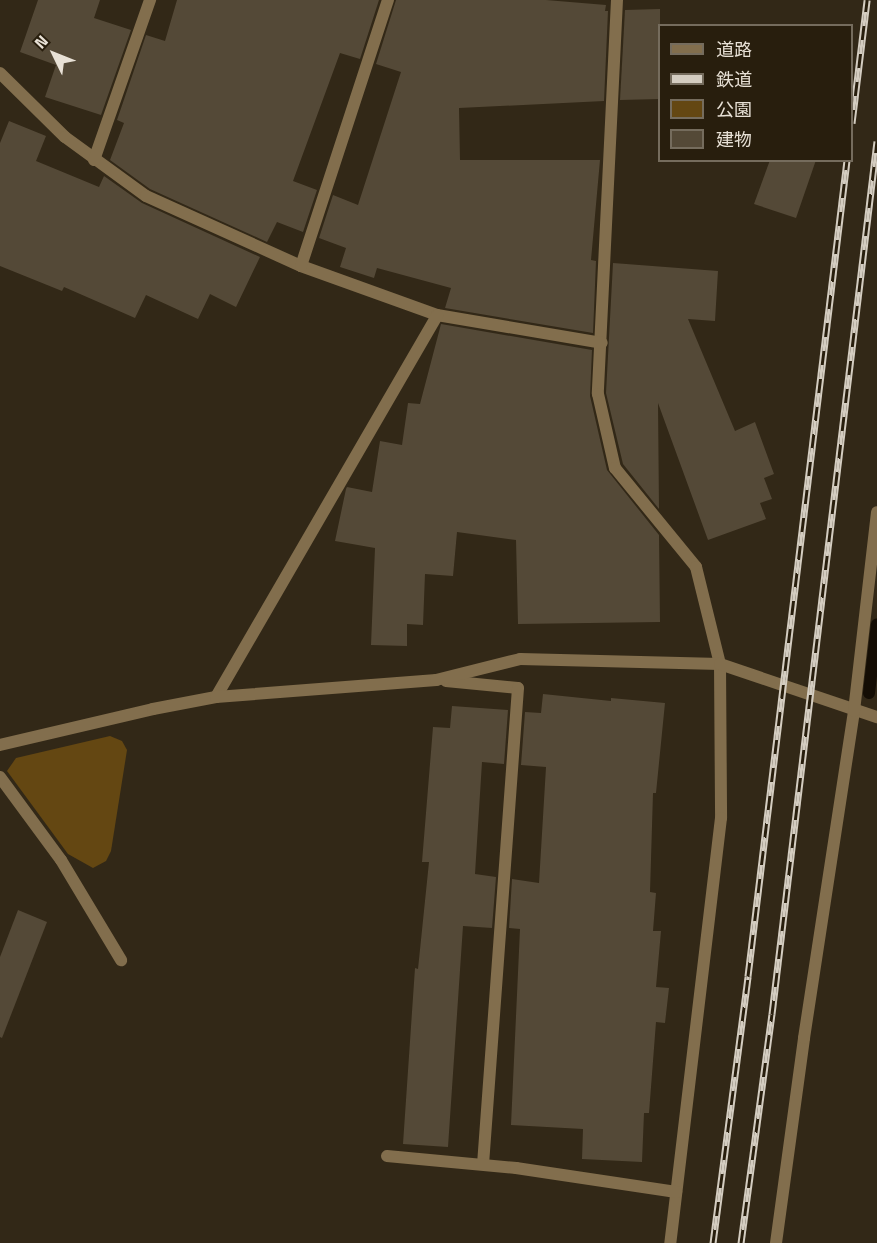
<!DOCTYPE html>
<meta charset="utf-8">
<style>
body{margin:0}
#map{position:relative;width:877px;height:1243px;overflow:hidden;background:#322817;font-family:"Titillium Web","Noto Sans JP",sans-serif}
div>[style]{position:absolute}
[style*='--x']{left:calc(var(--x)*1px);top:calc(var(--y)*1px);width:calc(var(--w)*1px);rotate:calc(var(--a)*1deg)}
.green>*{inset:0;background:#644712}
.stream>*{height:12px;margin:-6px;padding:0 6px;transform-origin:6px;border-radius:6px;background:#140d04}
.building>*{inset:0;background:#544937}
.minor>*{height:12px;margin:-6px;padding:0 6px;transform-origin:6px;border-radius:6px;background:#826e4d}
.rail>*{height:7px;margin-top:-3.5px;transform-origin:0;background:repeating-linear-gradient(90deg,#281e0d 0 14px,#d4cdc1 0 28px);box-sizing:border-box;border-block:2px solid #d4cdc1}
span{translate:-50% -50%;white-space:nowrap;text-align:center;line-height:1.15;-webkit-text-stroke:4.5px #281e0d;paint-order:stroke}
.legend{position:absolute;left:658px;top:24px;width:195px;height:138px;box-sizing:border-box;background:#281e0d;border:2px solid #756c5d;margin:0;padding:8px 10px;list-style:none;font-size:18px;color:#e8e1d6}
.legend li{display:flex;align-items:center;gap:12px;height:30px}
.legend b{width:30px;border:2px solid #756c5d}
.north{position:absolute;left:24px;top:24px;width:60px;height:60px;-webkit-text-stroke:4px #281e0d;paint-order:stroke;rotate:313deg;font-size:16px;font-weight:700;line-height:24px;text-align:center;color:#e8e1d6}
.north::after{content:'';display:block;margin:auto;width:21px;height:27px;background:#e8e1d6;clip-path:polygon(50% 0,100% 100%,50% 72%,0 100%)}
</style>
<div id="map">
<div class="green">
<div style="clip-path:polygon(110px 736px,122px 741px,127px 750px,111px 851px,106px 861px,93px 868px,68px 854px,7px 771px,16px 758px)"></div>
</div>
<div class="stream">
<div style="--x:869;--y:693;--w:69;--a:-83.4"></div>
</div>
<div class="building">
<div style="clip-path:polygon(38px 0,100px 0,94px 18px,131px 30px,101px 115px,45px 97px,56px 65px,20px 52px)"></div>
<div style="clip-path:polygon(177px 0,379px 0,360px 59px,340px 53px,293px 181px,317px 190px,303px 232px,277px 222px,267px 242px,150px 189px,110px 160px,124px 123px,117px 120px,146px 35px,165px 41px)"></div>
<div style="clip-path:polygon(396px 0,546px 0,606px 5px,605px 11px,608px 11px,604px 101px,459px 108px,460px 160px,600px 160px,591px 260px,596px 261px,593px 333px,445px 308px,451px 288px,377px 268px,374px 278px,340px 267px,346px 248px,319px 238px,333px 195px,358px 205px,401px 72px,376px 64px)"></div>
<div style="clip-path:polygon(660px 9px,660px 99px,620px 100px,625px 10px)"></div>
<div style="clip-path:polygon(9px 121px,46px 136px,36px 161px,99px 187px,104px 176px,142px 203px,260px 257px,236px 307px,210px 294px,198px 319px,146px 295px,135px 318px,64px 287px,62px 291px,0 266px,0 143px)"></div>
<div style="clip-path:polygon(770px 160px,816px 160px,796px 218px,754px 204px)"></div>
<div style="clip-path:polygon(613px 263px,718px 271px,715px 321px,688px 319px,735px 431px,755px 422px,774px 474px,764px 478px,772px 499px,760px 503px,766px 519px,708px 540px,658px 403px,659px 509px,623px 464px,606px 393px)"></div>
<div style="clip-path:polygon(441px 324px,592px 350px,590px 396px,607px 470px,659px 535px,660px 622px,518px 624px,516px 540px,457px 532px,453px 576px,425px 574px,423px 625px,407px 624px,407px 646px,371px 645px,375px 548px,335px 541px,346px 489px,347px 487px,372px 492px,380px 441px,402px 445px,408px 403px,420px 404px)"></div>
<div style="clip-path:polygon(543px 694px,611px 701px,611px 698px,665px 703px,656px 793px,653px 793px,650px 892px,656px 893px,653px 931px,661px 931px,656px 987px,669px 988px,665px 1023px,656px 1022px,649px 1113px,644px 1113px,642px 1162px,582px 1159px,583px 1129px,511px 1125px,520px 929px,509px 928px,512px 879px,539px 883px,546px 767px,521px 765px,525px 712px,541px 713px)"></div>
<div style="clip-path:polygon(452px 706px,508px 710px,504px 764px,482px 762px,475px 874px,496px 877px,492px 928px,463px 926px,448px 1147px,403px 1144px,415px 968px,418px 969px,429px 862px,422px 862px,433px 727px,450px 728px)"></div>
<div style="clip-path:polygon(18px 910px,47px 922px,2px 1038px,0 1037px,0 957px)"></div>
</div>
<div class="minor">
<div style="--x:617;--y:0;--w:394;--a:92.8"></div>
<div style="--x:598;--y:394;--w:76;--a:77.1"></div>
<div style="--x:615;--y:468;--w:128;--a:50.7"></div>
<div style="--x:696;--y:567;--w:100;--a:76.1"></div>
<div style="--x:720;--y:664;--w:154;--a:89.6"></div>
<div style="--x:721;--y:818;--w:428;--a:96.8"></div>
<div style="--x:0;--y:73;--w:91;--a:44.6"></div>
<div style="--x:65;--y:137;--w:100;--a:36.1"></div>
<div style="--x:146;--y:196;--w:170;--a:24.3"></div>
<div style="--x:301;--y:266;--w:145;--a:19.8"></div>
<div style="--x:437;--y:315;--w:167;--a:9.6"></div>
<div style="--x:94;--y:160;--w:170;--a:-70.7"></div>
<div style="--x:301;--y:266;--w:280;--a:-71.9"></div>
<div style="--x:446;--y:681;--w:72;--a:5.6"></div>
<div style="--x:518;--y:688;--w:477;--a:94.2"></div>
<div style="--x:216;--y:697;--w:441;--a:-59.9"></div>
<div style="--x:0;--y:745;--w:157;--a:-13.2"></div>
<div style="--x:153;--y:709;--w:64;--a:-10.8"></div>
<div style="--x:216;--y:697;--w:221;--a:-4.4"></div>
<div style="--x:436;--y:680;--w:87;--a:-14"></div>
<div style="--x:520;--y:659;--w:200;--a:1.4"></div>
<div style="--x:720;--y:664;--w:166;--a:18.7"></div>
<div style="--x:0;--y:777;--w:103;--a:53.7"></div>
<div style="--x:61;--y:860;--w:117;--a:59"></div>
<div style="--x:387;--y:1156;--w:130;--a:5.3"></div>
<div style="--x:516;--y:1168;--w:162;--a:8.5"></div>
<div style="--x:776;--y:1243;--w:207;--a:-82.2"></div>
<div style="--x:804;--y:1038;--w:331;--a:-81.3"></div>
<div style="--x:854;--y:711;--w:200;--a:-83.4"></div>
</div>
<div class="rail">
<div style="--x:852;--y:123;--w:124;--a:-83"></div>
<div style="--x:713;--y:1243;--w:269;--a:-82.5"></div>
<div style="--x:748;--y:976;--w:822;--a:-83.08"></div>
<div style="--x:741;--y:1243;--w:231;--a:-82.3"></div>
<div style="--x:772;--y:1014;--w:879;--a:-83.14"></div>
</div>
<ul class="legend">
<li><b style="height:8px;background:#826e4d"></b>道路</li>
<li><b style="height:8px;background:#d4cdc1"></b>鉄道</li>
<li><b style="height:16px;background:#644712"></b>公園</li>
<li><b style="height:16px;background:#544937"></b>建物</li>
</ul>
<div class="north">N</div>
</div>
